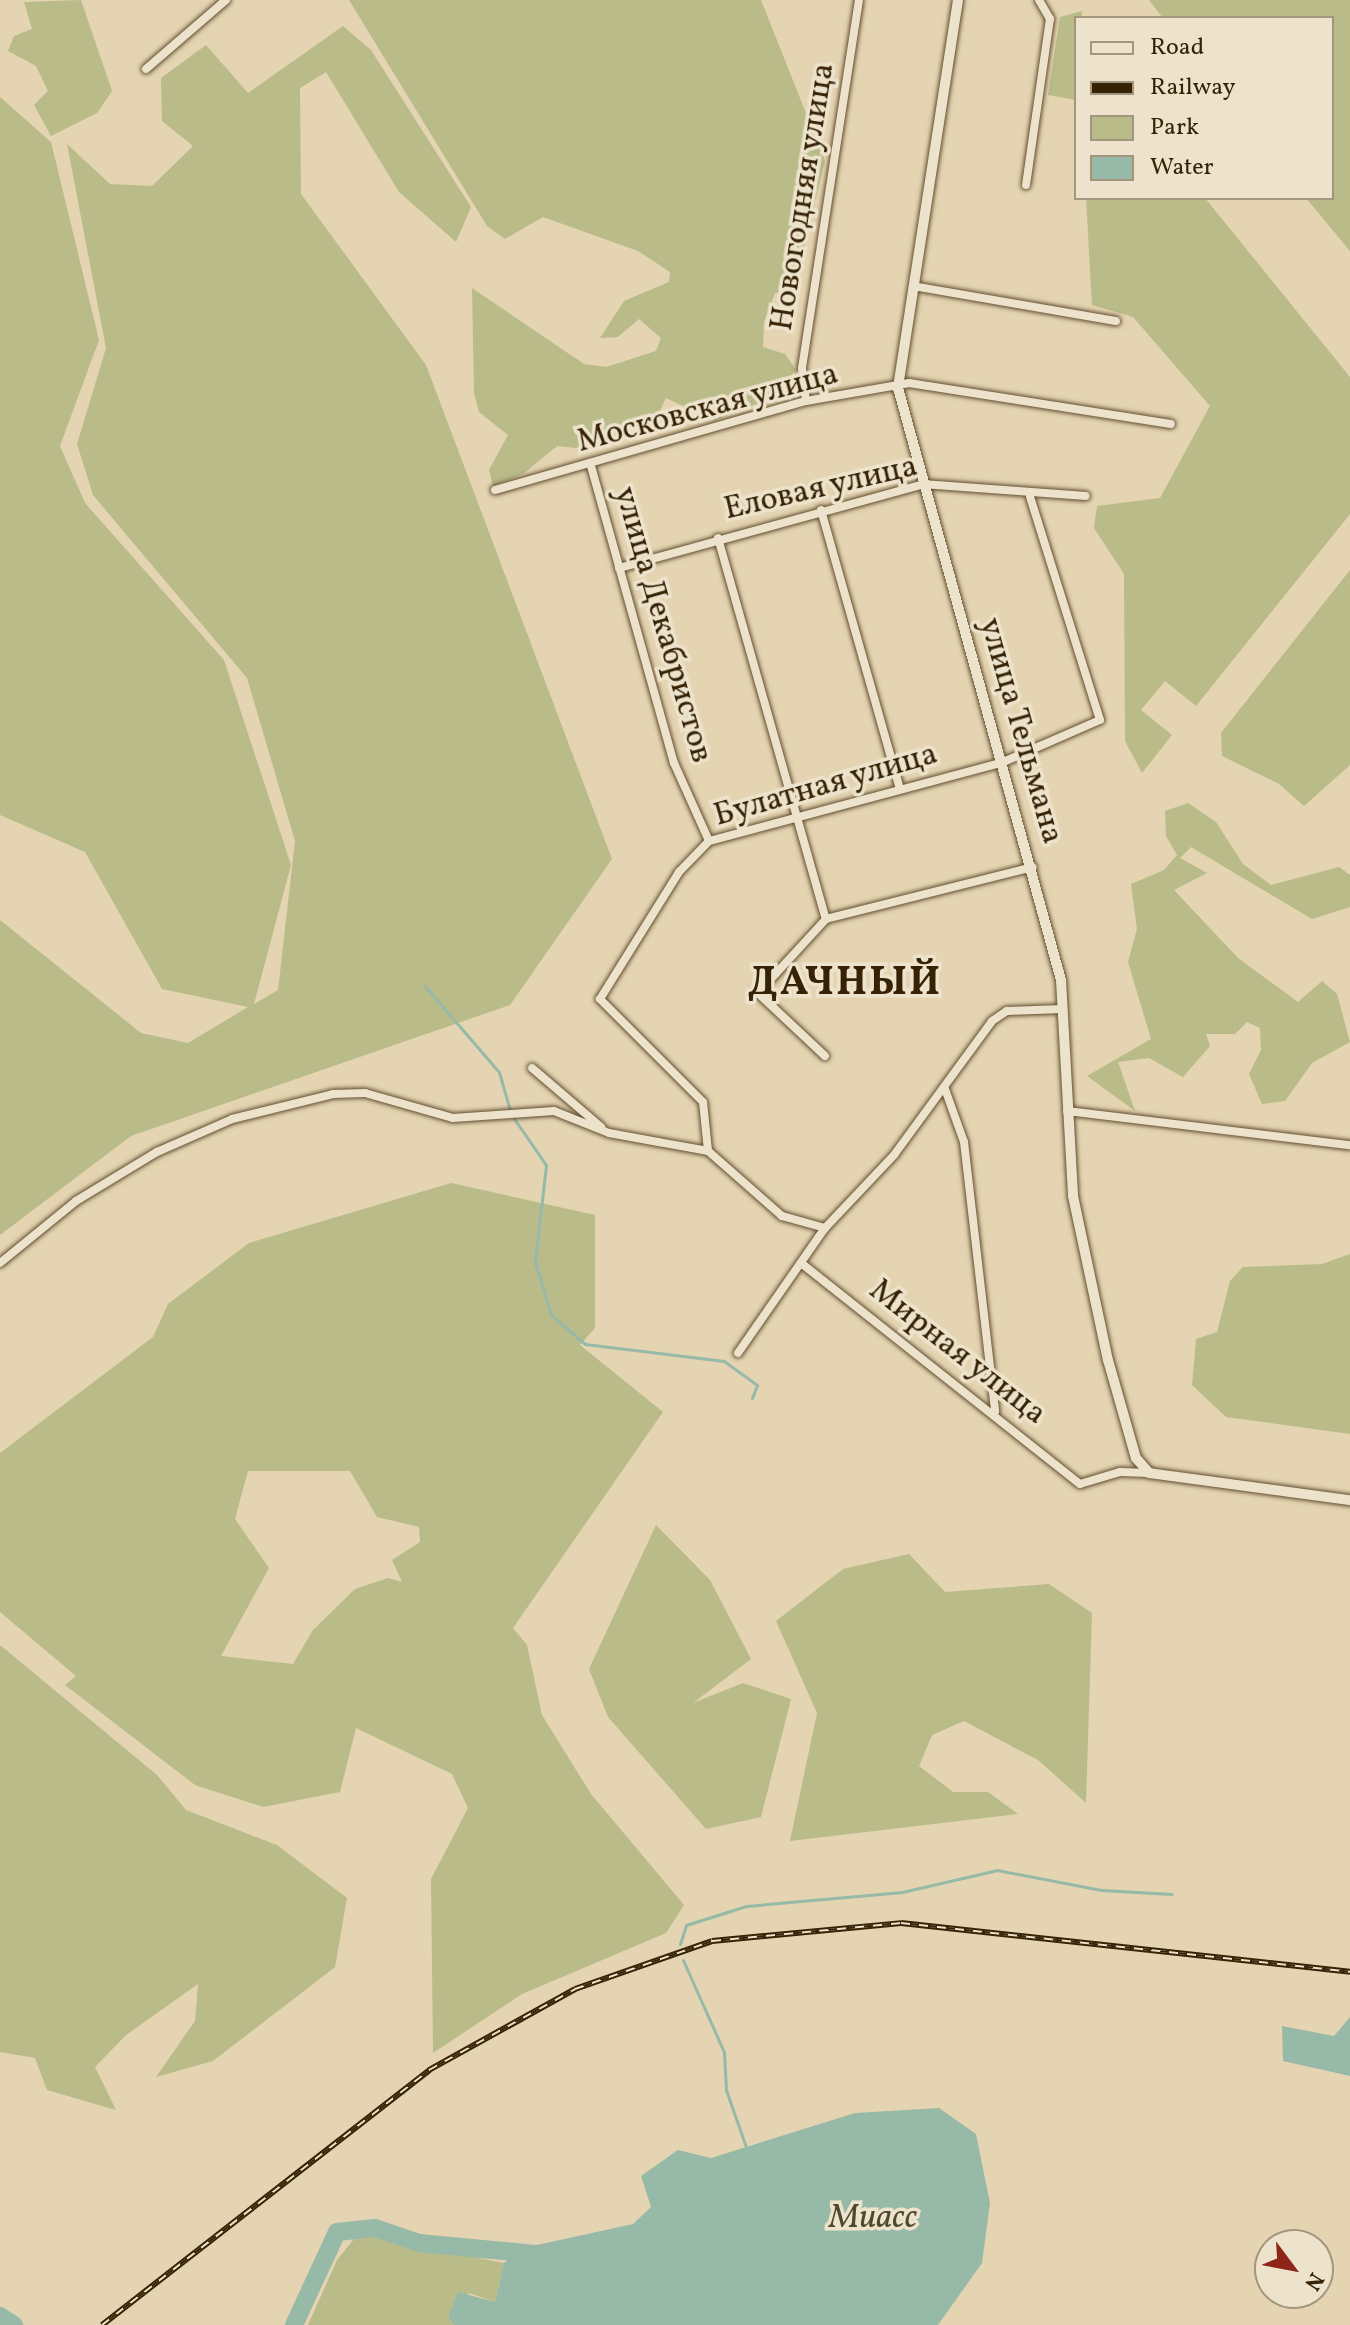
<!DOCTYPE html>
<meta charset="utf-8">
<style>
body{margin:0}
#map{position:relative;width:1350px;height:2325px;overflow:hidden;background:#e4d4b1;font-family:Vollkorn,serif}
div>[style]{position:absolute}
[style*='--x']{left:calc(var(--x)*1px);top:calc(var(--y)*1px);width:calc(var(--w)*1px);rotate:calc(var(--a)*1deg)}
.green>*{inset:0;background:#b9bb88}
.water>*{inset:0;background:#97b9a7}
.stream>*{height:3px;margin:-1.5px;padding:0 1.5px;transform-origin:1.5px;border-radius:1.5px;background:#97b9a7}
.river>*{height:18px;margin:-9px;padding:0 9px;transform-origin:9px;border-radius:9px;background:#97b9a7}
.roads{filter:drop-shadow(0 0 2px #624e2f) drop-shadow(0 0 2px #624e2f)}
.minor>*{height:8px;margin:-4px;padding:0 4px;transform-origin:4px;border-radius:4px;background:#ede3cc}
.tertiary>*{height:10px;margin:-5px;padding:0 5px;transform-origin:5px;border-radius:5px;background:#ede3cc}
.rail>*{height:6px;margin-top:-3px;transform-origin:0;background:repeating-linear-gradient(90deg,#ede3cc 0 9px,#362204 0 18px);box-sizing:border-box;border-block:2px solid #362204}
span{translate:-50% -50%;white-space:nowrap;text-align:center;line-height:1.15;-webkit-text-stroke:7px #ede3cc;paint-order:stroke}
.street-label{font-size:32px;color:#362204}
.water-label{font-size:34px;color:#4e482d;font-style:italic}
.district-label{font-size:40px;color:#362204;font-weight:700;letter-spacing:2px}
.legend{position:absolute;left:1074px;top:16px;width:260px;height:184px;box-sizing:border-box;background:#ede3cc;border:2px solid #a4967c;margin:0;padding:10px 14px;list-style:none;font-size:24px;color:#362204}
.legend li{display:flex;align-items:center;gap:16px;height:40px}
.legend b{width:40px;border:2px solid #a4967c}
.north{position:absolute;left:1254px;top:2229px;width:80px;height:80px;box-sizing:border-box;background:#ede3cc;border:2px solid #a4967c;border-radius:50%;rotate:122deg;font-size:22px;font-weight:700;line-height:32px;text-align:center;color:#362204}
.north::after{content:'';display:block;margin:auto;width:28px;height:36px;background:#8f2418;clip-path:polygon(50% 0,100% 100%,50% 72%,0 100%)}
</style>
<div id="map">
<div class="green">
<div style="clip-path:polygon(81px 0,112px 91px,97px 113px,51px 136px,34px 105px,48px 91px,36px 66px,8px 51px,14px 36px,32px 29px,24px 2px)"></div>
<div style="clip-path:polygon(349px 0,761px 0,825px 161px,794px 289px,775px 293px,764px 322px,763px 347px,785px 354px,796px 370px,769px 399px,714px 421px,666px 398px,656px 419px,586px 449px,557px 446px,523px 474px,493px 486px,489px 470px,508px 435px,479px 412px,474px 393px,472px 288px,584px 364px,606px 367px,656px 351px,661px 338px,639px 319px,618px 337px,600px 338px,624px 301px,669px 282px,670px 272px,638px 251px,543px 217px,505px 239px,487px 226px)"></div>
<div style="clip-path:polygon(1149px 0,1350px 0,1350px 251px,1306px 198px,1332px 198px,1332px 18px,1163px 18px)"></div>
<div style="clip-path:polygon(1082px 11px,1076px 100px,1048px 95px,1060px 17px)"></div>
<div style="clip-path:polygon(343px 26px,371px 50px,471px 207px,456px 242px,399px 192px,326px 72px,300px 88px,301px 194px,426px 365px,612px 859px,510px 1005px,131px 1136px,0 1235px,0 920px,141px 1033px,188px 1043px,248px 1007px,162px 989px,85px 852px,0 815px,0 97px,51px 142px,99px 340px,60px 446px,85px 503px,224px 660px,291px 865px,254px 1004px,278px 990px,295px 841px,247px 678px,93px 495px,77px 444px,106px 348px,67px 144px,110px 184px,152px 186px,193px 146px,162px 121px,161px 78px,206px 45px,248px 93px)"></div>
<div style="clip-path:polygon(1086px 198px,1205px 198px,1350px 377px,1350px 514px,1196px 706px,1165px 681px,1141px 710px,1172px 735px,1142px 773px,1125px 741px,1124px 574px,1094px 528px,1097px 506px,1160px 498px,1210px 406px,1133px 317px,1092px 305px)"></div>
<div style="clip-path:polygon(1350px 570px,1350px 765px,1304px 806px,1279px 784px,1222px 756px,1221px 733px)"></div>
<div style="clip-path:polygon(1188px 803px,1216px 822px,1243px 864px,1271px 885px,1339px 867px,1350px 875px,1350px 907px,1312px 919px,1191px 847px,1180px 858px,1207px 873px,1174px 890px,1238px 958px,1298px 1002px,1322px 981px,1337px 994px,1350px 1042px,1312px 1063px,1285px 1101px,1262px 1104px,1249px 1074px,1261px 1050px,1260px 1028px,1247px 1022px,1235px 1034px,1206px 1034px,1210px 1046px,1183px 1077px,1149px 1058px,1118px 1062px,1135px 1111px,1087px 1076px,1151px 1039px,1128px 962px,1137px 929px,1131px 884px,1164px 870px,1177px 855px,1166px 836px,1165px 811px)"></div>
<div style="clip-path:polygon(evenodd,451px 1183px,595px 1215px,595px 1328px,580px 1345px,663px 1412px,513px 1628px,527px 1645px,542px 1715px,591px 1794px,684px 1905px,666px 1933px,522px 1994px,433px 2053px,431px 1879px,468px 1808px,452px 1774px,356px 1728px,340px 1792px,263px 1807px,195px 1785px,65px 1685px,76px 1676px,0 1612px,0 1453px,153px 1337px,168px 1304px,249px 1243px,451px 1183px,248px 1471px,350px 1471px,377px 1517px,419px 1527px,420px 1542px,392px 1560px,402px 1582px,388px 1578px,355px 1589px,313px 1630px,293px 1664px,221px 1656px,269px 1568px,235px 1519px,248px 1471px)"></div>
<div style="clip-path:polygon(1350px 1254px,1350px 1434px,1226px 1417px,1192px 1385px,1196px 1339px,1217px 1332px,1230px 1281px,1243px 1267px,1322px 1264px)"></div>
<div style="clip-path:polygon(656px 1525px,710px 1580px,751px 1659px,693px 1703px,743px 1683px,791px 1699px,761px 1817px,706px 1829px,608px 1717px,589px 1669px)"></div>
<div style="clip-path:polygon(909px 1554px,945px 1592px,1049px 1584px,1092px 1613px,1086px 1803px,1038px 1760px,964px 1721px,932px 1735px,919px 1766px,953px 1792px,988px 1792px,1018px 1814px,790px 1841px,817px 1713px,776px 1621px,843px 1569px)"></div>
<div style="clip-path:polygon(0 1645px,157px 1775px,186px 1810px,277px 1845px,347px 1898px,335px 1967px,213px 2061px,156px 2077px,195px 2021px,198px 1984px,126px 2035px,95px 2067px,116px 2110px,47px 2090px,35px 2058px,0 2052px)"></div>
<div style="clip-path:polygon(373px 2237px,504px 2263px,495px 2302px,469px 2293px,448px 2317px,454px 2325px,308px 2325px,337px 2260px,354px 2239px)"></div>
</div>
<div class="water">
<div style="clip-path:polygon(1350px 2017px,1350px 2076px,1283px 2061px,1282px 2026px,1334px 2036px)"></div>
<div style="clip-path:polygon(939px 2108px,976px 2134px,990px 2203px,982px 2263px,938px 2325px,454px 2325px,448px 2317px,458px 2292px,495px 2302px,504px 2263px,523px 2248px,633px 2224px,651px 2207px,641px 2176px,678px 2150px,711px 2158px,855px 2113px)"></div>
</div>
<div class="stream">
<div style="--x:425;--y:986;--w:113;--a:49.3"></div>
<div style="--x:499;--y:1072;--w:40;--a:74"></div>
<div style="--x:513;--y:1117;--w:58;--a:55.5"></div>
<div style="--x:546;--y:1165;--w:98;--a:96.5"></div>
<div style="--x:535;--y:1262;--w:55;--a:73.2"></div>
<div style="--x:551;--y:1315;--w:45;--a:40.5"></div>
<div style="--x:585;--y:1344;--w:140;--a:7"></div>
<div style="--x:724;--y:1361;--w:41;--a:36"></div>
<div style="--x:757;--y:1385;--w:14;--a:111"></div>
<div style="--x:680;--y:1944;--w:20;--a:-72"></div>
<div style="--x:686;--y:1925;--w:63;--a:-17.6"></div>
<div style="--x:746;--y:1906;--w:157;--a:-5.1"></div>
<div style="--x:902;--y:1892;--w:98;--a:-13"></div>
<div style="--x:997;--y:1870;--w:106;--a:10.9"></div>
<div style="--x:1101;--y:1890;--w:71;--a:3.2"></div>
<div style="--x:683;--y:1960;--w:101;--a:66"></div>
<div style="--x:724;--y:2052;--w:38;--a:87"></div>
<div style="--x:726;--y:2090;--w:60;--a:70.7"></div>
</div>
<div class="river">
<div style="--x:0;--y:2316;--w:17;--a:33"></div>
<div style="--x:294;--y:2325;--w:102;--a:-65.2"></div>
<div style="--x:337;--y:2232;--w:38;--a:-6"></div>
<div style="--x:375;--y:2228;--w:46;--a:18.8"></div>
<div style="--x:419;--y:2243;--w:129;--a:5.4"></div>
</div>
<div class="roads">
<div class="minor">
<div style="--x:146;--y:69;--w:106;--a:-40.8"></div>
<div style="--x:1026;--y:185;--w:168;--a:-81.8"></div>
<div style="--x:1050;--y:19;--w:22;--a:-120"></div>
<div style="--x:913;--y:286;--w:206;--a:9.8"></div>
<div style="--x:806;--y:401;--w:33;--a:-97"></div>
<div style="--x:802;--y:368;--w:372;--a:-81.2"></div>
<div style="--x:591;--y:466;--w:308;--a:74.4"></div>
<div style="--x:674;--y:763;--w:85;--a:65.8"></div>
<div style="--x:495;--y:490;--w:323;--a:-16"></div>
<div style="--x:806;--y:401;--w:105;--a:-9.9"></div>
<div style="--x:909;--y:383;--w:265;--a:8.9"></div>
<div style="--x:821;--y:510;--w:290;--a:74.2"></div>
<div style="--x:718;--y:538;--w:396;--a:74.2"></div>
<div style="--x:619;--y:568;--w:315;--a:-15.4"></div>
<div style="--x:923;--y:484;--w:163;--a:4.2"></div>
<div style="--x:825;--y:1056;--w:92;--a:-136.8"></div>
<div style="--x:758;--y:993;--w:100;--a:-47.4"></div>
<div style="--x:826;--y:919;--w:213;--a:-14.1"></div>
<div style="--x:532;--y:1068;--w:91;--a:40.5"></div>
<div style="--x:945;--y:1089;--w:56;--a:70.3"></div>
<div style="--x:964;--y:1142;--w:271;--a:83.4"></div>
<div style="--x:1067;--y:1111;--w:285;--a:6.9"></div>
<div style="--x:825;--y:1228;--w:45;--a:-164.4"></div>
<div style="--x:782;--y:1216;--w:98;--a:-138.7"></div>
<div style="--x:708;--y:1151;--w:49;--a:-95.8"></div>
<div style="--x:703;--y:1102;--w:146;--a:-135"></div>
<div style="--x:600;--y:999;--w:150;--a:-58.1"></div>
<div style="--x:679;--y:872;--w:43;--a:-45.9"></div>
<div style="--x:709;--y:841;--w:302;--a:-15"></div>
<div style="--x:1001;--y:763;--w:108;--a:-23.5"></div>
<div style="--x:1100;--y:720;--w:234;--a:-107.4"></div>
<div style="--x:0;--y:1263;--w:98;--a:-39.2"></div>
<div style="--x:76;--y:1201;--w:95;--a:-31.2"></div>
<div style="--x:157;--y:1152;--w:82;--a:-23.7"></div>
<div style="--x:232;--y:1119;--w:104;--a:-13.9"></div>
<div style="--x:333;--y:1094;--w:32;--a:-2"></div>
<div style="--x:365;--y:1093;--w:91;--a:15.9"></div>
<div style="--x:453;--y:1118;--w:101;--a:-4"></div>
<div style="--x:554;--y:1111;--w:59;--a:21.8"></div>
<div style="--x:609;--y:1133;--w:101;--a:10.3"></div>
<div style="--x:801;--y:1263;--w:356;--a:38.4"></div>
<div style="--x:1080;--y:1484;--w:42;--a:-16.7"></div>
<div style="--x:1120;--y:1472;--w:29;--a:2"></div>
<div style="--x:738;--y:1353;--w:152;--a:-55.2"></div>
<div style="--x:825;--y:1228;--w:100;--a:-46.6"></div>
<div style="--x:894;--y:1155;--w:166;--a:-53.8"></div>
<div style="--x:992;--y:1021;--w:18;--a:-34"></div>
<div style="--x:1007;--y:1011;--w:56;--a:-2"></div>
</div>
<div class="tertiary">
<div style="--x:958;--y:0;--w:393;--a:98.8"></div>
<div style="--x:898;--y:388;--w:614;--a:74.61"></div>
<div style="--x:1061;--y:980;--w:216;--a:86.8"></div>
<div style="--x:1073;--y:1196;--w:168;--a:78"></div>
<div style="--x:1108;--y:1360;--w:102;--a:74.1"></div>
<div style="--x:1136;--y:1458;--w:20;--a:49"></div>
<div style="--x:1149;--y:1473;--w:203;--a:7.7"></div>
</div>
</div>
<div class="rail">
<div style="--x:102;--y:2325;--w:415;--a:-37.9"></div>
<div style="--x:429;--y:2070;--w:167;--a:-29"></div>
<div style="--x:575;--y:1989;--w:145;--a:-19.3"></div>
<div style="--x:712;--y:1941;--w:190;--a:-5.4"></div>
<div style="--x:901;--y:1923;--w:452;--a:6.2"></div>
</div>
<div class="street-label">
<span style="left:804px;top:197px;rotate:-81deg">Новогодняя улица</span>
<span style="left:708px;top:409px;rotate:-15deg">Московская улица</span>
<span style="left:821px;top:489px;rotate:-13deg">Еловая улица</span>
<span style="left:662px;top:625px;rotate:74deg">улица Декабристов</span>
<span style="left:1020px;top:731px;rotate:74deg">улица Тельмана</span>
<span style="left:826px;top:786px;rotate:-16deg">Булатная улица</span>
<span style="left:957px;top:1353px;rotate:38deg">Мирная улица</span>
</div>
<div class="water-label">
<span style="left:873px;top:2219px">Миасс</span>
</div>
<div class="district-label">
<span style="left:845px;top:984px">ДАЧНЫЙ</span>
</div>
<ul class="legend">
<li><b style="height:10px;background:#ede3cc"></b>Road</li>
<li><b style="height:10px;background:#362204"></b>Railway</li>
<li><b style="height:22px;background:#b9bb88"></b>Park</li>
<li><b style="height:22px;background:#97b9a7"></b>Water</li>
</ul>
<div class="north">N</div>
</div>
